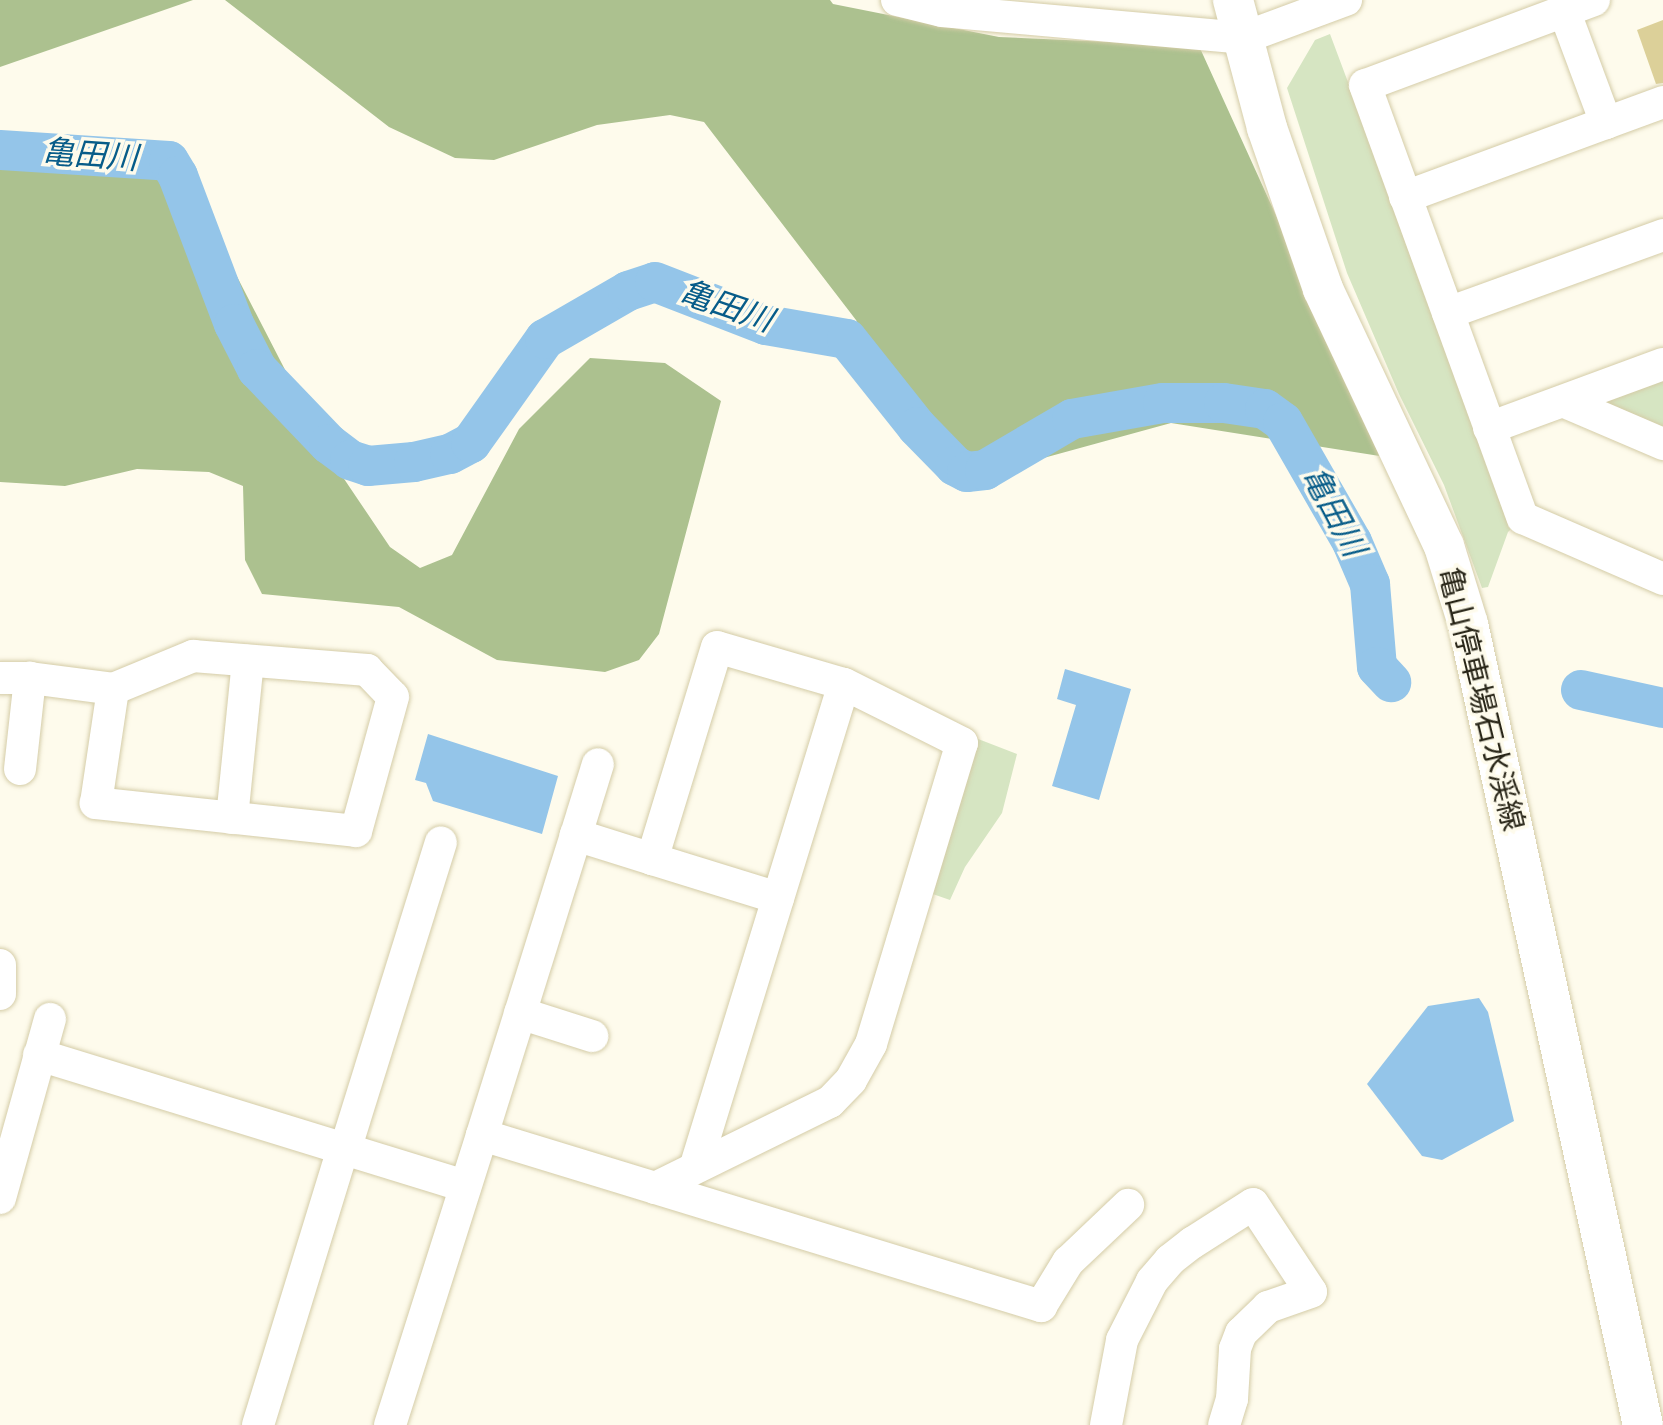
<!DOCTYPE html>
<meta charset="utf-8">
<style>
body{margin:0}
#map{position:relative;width:1663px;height:1425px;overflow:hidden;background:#fefbec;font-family:Karla,"Noto Sans JP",sans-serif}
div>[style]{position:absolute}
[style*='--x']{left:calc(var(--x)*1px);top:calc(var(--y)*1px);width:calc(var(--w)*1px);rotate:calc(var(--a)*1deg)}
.green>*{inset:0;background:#d6e5c2}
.forest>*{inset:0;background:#acc18f}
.water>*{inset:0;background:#94c5e9}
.river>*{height:40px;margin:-20px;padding:0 20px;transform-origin:20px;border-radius:20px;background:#94c5e9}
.building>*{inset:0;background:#dcd099}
.roads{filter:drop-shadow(0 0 2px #d4cca7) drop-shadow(0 0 2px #d4cca7)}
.minor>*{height:32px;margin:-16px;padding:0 16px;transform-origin:16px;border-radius:16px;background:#fff}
.major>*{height:40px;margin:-20px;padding:0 20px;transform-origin:20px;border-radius:20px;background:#fff}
span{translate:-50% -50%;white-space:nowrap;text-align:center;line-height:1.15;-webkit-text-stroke:7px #fefbec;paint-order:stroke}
.street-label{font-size:30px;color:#292618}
.water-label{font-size:32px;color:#075c89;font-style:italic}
</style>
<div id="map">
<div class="green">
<div style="clip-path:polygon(1330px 34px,1514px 526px,1508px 532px,1488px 587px,1482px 588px,1444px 485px,1399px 394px,1347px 273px,1287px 88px,1315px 40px)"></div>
<div style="clip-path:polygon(1663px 374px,1663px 433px,1606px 403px,1614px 392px)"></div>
<div style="clip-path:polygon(973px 737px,1017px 754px,1002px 813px,965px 867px,950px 900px,927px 892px)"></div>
</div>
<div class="forest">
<div style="clip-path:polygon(0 0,193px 0,0 67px)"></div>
<div style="clip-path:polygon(225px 0,830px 0,833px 4px,999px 37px,1199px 46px,1386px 457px,1171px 423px,1029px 462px,957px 461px,926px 446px,856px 320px,704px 122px,670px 115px,597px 125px,494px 160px,455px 158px,389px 127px)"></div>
<div style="clip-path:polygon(178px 162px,332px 461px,390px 547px,420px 568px,452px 555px,519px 429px,590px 358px,665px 363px,721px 401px,659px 634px,639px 660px,605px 672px,497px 660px,399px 607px,262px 594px,245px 560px,243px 486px,209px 472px,137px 469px,65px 486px,0 482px,0 168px)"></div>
</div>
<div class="water">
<div style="clip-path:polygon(1065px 669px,1131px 689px,1099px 800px,1052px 786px,1076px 705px,1057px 699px)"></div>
<div style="clip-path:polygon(428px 734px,558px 776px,542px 834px,433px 801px,426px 783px,415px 780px)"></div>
<div style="clip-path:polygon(1479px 998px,1488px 1012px,1514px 1121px,1442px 1160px,1422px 1156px,1367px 1084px,1428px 1006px)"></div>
</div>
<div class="river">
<div style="--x:0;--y:150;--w:169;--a:3.7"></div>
<div style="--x:169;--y:161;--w:17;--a:59"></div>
<div style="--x:178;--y:176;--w:158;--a:69.3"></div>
<div style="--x:234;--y:324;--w:51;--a:62.9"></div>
<div style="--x:257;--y:369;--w:104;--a:46.2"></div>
<div style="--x:329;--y:444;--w:26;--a:37"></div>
<div style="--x:350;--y:460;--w:19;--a:18"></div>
<div style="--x:368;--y:466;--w:46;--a:-5"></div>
<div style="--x:414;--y:462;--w:37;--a:-13"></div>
<div style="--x:450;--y:454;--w:24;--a:-28"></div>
<div style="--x:471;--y:443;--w:128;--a:-54.6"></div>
<div style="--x:545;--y:339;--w:96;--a:-30"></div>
<div style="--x:628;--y:291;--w:28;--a:-18"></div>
<div style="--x:655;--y:282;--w:119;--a:21.2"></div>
<div style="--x:766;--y:325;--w:82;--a:9.8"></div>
<div style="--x:847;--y:339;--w:112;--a:51.5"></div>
<div style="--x:917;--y:427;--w:54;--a:45.7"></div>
<div style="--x:955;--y:466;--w:13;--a:27"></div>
<div style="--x:967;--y:472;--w:18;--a:-6"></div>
<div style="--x:985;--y:470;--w:101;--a:-30.4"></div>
<div style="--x:1072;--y:419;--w:92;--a:-10"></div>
<div style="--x:1163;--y:403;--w:61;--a:0"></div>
<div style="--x:1224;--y:403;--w:41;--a:8.3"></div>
<div style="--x:1265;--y:409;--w:22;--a:36"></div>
<div style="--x:1283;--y:422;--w:138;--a:60.1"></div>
<div style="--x:1352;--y:542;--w:46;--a:66.8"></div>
<div style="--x:1370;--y:584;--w:83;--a:85.2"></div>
<div style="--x:1377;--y:667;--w:21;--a:47"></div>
<div style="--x:1581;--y:690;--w:84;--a:12.4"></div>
</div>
<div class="building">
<div style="clip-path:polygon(1663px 20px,1663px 83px,1656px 84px,1637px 30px)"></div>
</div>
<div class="roads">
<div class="minor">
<div style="--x:897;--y:0;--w:46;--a:13.7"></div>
<div style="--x:942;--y:11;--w:302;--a:5.1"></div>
<div style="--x:1243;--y:38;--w:110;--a:-20.3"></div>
<div style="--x:1594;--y:0;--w:244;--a:159.6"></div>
<div style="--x:1365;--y:85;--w:461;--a:70"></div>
<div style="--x:1523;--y:518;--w:153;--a:23.5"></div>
<div style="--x:1606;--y:123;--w:61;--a:-20.2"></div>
<div style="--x:1405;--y:197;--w:214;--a:-20.2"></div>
<div style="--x:1606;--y:123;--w:121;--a:-110.4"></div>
<div style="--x:1448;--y:313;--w:229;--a:-19.9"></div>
<div style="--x:1565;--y:402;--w:107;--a:23.2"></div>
<div style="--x:1489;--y:428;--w:185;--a:-20.2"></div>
<div style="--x:0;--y:678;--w:30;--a:0"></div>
<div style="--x:30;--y:678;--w:84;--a:7.5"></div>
<div style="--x:113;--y:689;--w:87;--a:-22.4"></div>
<div style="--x:193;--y:656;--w:175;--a:4.6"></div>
<div style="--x:367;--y:670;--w:37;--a:46"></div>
<div style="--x:393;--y:697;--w:139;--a:105.4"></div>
<div style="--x:356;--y:831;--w:262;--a:-173.9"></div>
<div style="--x:96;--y:803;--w:115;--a:-81.5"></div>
<div style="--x:20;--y:769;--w:92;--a:-83.7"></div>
<div style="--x:232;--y:818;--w:158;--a:-84.2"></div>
<div style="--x:576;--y:835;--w:74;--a:-72.8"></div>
<div style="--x:652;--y:859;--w:132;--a:17.2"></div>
<div style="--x:0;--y:965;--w:29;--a:90"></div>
<div style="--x:520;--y:1013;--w:76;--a:17.7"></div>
<div style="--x:39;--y:1055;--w:446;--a:17.1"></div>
<div style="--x:346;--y:1147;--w:319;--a:-72.7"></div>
<div style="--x:696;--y:1165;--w:503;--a:-72.9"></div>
<div style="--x:655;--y:1188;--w:195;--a:-26.2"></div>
<div style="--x:830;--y:1102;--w:30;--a:-46"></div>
<div style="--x:851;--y:1080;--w:41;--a:-60.9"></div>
<div style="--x:871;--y:1044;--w:314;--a:-73.2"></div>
<div style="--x:962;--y:743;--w:132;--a:-153.4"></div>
<div style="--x:844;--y:684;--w:132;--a:-163.8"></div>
<div style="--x:717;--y:647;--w:222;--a:107"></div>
<div style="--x:652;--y:859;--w:80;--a:-162.5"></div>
<div style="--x:576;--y:835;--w:314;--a:107.4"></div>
<div style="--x:482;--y:1135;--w:585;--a:17.01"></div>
<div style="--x:1041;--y:1306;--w:52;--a:-58.5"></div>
<div style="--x:1068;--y:1262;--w:83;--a:-43.5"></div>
<div style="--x:0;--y:1198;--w:186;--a:-74.4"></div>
<div style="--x:258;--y:1425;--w:292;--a:-72.9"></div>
<div style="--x:390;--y:1425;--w:304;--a:-72.4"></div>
<div style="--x:1106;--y:1425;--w:86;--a:-79.3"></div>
<div style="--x:1122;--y:1340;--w:66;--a:-63"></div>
<div style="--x:1152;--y:1281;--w:28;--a:-49"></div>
<div style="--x:1170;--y:1260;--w:28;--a:-38"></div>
<div style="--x:1192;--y:1243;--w:72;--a:-32.6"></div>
<div style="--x:1253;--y:1204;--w:105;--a:56.6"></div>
<div style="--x:1311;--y:1292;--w:46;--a:160.8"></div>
<div style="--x:1268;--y:1307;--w:37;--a:136"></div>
<div style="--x:1241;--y:1333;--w:17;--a:111"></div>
<div style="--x:1235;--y:1349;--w:50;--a:93.4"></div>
<div style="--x:1232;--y:1399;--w:27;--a:107"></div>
</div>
<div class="major">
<div style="--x:1233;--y:0;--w:132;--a:75.1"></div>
<div style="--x:1267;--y:128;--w:170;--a:70.8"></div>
<div style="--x:1323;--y:289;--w:284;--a:64.8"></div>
<div style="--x:1444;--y:546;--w:82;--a:72.9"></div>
<div style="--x:1468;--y:624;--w:820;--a:77.68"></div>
</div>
</div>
<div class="street-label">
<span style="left:1481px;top:699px;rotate:76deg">亀山停車場石水渓線</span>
</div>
<div class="water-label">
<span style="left:90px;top:156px;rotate:4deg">亀田川</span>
<span style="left:726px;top:307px;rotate:19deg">亀田川</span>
<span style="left:1333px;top:512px;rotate:62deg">亀田川</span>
</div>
</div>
